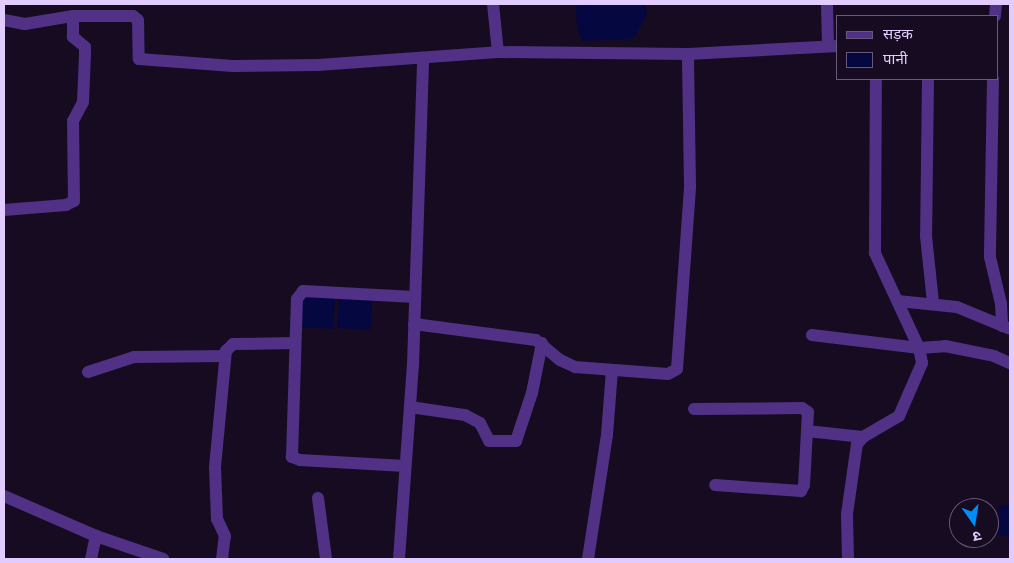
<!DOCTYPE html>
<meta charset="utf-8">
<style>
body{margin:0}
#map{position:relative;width:1014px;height:563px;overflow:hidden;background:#160b21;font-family:"DM Sans","Noto Sans Devanagari",sans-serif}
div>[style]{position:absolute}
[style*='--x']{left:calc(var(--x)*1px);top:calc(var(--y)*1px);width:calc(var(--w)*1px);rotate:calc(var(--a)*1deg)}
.water>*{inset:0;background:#040740;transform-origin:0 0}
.minor>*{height:12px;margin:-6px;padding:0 6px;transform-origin:6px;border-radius:6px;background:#503185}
span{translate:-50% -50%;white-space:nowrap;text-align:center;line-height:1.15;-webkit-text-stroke:4px #160b21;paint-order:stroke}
.frame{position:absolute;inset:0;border:5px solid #e2cbff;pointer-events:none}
.legend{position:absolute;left:836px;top:15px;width:162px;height:65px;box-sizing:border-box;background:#160b21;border:1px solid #68587a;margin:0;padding:6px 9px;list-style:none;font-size:15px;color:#e2cbff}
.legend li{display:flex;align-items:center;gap:10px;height:25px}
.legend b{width:25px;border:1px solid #68587a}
.north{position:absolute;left:949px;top:498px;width:50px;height:50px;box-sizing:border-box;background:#160b21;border:1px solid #68587a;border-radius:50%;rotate:167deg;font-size:14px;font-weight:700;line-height:20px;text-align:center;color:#e2cbff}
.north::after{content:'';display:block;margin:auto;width:18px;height:22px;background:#008df6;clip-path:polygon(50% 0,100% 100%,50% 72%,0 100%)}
</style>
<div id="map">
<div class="water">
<div style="clip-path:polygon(576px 4px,645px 4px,647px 15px,633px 39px,582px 41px,577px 26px)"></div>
<div style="left:302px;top:296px;width:33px;height:31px;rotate:3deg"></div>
<div style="left:339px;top:297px;width:33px;height:31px;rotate:3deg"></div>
<div style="clip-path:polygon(999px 505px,1010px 506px,1010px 537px,997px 534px)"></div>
</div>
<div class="minor">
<div style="--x:493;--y:4;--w:48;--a:84.1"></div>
<div style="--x:827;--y:4;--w:42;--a:88.6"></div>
<div style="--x:995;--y:16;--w:12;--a:-85"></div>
<div style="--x:4;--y:20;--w:21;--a:11"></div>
<div style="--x:25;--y:24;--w:49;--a:-9.5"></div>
<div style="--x:73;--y:16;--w:60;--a:0"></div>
<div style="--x:133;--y:16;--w:6;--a:39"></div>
<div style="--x:138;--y:20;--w:39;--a:89"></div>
<div style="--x:139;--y:59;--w:94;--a:4.3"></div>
<div style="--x:233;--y:66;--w:85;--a:-0.7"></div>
<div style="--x:318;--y:65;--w:180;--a:-4.1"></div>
<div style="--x:498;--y:52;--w:190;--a:0.6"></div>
<div style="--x:688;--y:54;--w:150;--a:-3.1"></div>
<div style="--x:928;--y:79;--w:157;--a:90.7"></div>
<div style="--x:926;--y:236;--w:67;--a:84"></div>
<div style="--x:993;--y:79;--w:178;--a:91"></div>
<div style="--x:990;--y:257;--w:48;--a:76.8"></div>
<div style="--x:1001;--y:304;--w:22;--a:87"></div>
<div style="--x:4;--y:210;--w:62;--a:-4.6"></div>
<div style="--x:66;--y:205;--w:9;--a:-27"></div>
<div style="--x:74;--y:201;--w:80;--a:-90.7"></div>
<div style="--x:73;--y:121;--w:21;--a:-62"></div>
<div style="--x:83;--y:102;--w:48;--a:-87.6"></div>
<div style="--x:85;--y:54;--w:7;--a:-90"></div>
<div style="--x:85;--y:47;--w:16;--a:-140"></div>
<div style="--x:73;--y:37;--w:21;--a:-90"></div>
<div style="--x:898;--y:301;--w:59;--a:5.8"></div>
<div style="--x:957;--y:307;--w:57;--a:22.5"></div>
<div style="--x:414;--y:324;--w:123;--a:7.5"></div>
<div style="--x:536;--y:340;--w:31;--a:40"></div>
<div style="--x:560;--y:360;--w:17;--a:25"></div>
<div style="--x:575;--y:367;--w:93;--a:4.3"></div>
<div style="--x:668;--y:374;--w:10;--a:-29"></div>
<div style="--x:677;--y:369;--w:183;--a:-85.9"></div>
<div style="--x:690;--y:186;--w:132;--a:-90.9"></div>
<div style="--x:812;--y:335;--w:108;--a:6.9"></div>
<div style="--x:919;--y:348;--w:26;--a:-4"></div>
<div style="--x:945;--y:346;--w:50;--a:11.5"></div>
<div style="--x:994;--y:356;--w:17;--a:24"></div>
<div style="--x:88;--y:372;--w:48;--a:-18.1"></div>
<div style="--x:134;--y:357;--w:91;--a:-0.6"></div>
<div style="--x:410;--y:407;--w:56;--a:8.3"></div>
<div style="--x:465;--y:415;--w:17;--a:28"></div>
<div style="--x:480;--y:423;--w:20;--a:63"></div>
<div style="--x:489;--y:441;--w:27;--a:0"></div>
<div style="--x:516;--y:441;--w:51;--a:-71.6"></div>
<div style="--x:532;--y:393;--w:51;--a:-78.7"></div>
<div style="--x:694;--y:409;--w:108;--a:-0.5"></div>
<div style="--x:802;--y:408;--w:7;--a:34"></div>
<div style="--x:808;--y:412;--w:73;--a:93.1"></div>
<div style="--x:804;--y:485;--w:7;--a:117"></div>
<div style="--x:801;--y:491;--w:86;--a:-176"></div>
<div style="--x:807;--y:431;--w:56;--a:6.1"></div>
<div style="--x:405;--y:466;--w:105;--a:-176.7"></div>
<div style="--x:300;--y:460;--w:9;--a:-159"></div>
<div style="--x:292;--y:457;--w:158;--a:-88.2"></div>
<div style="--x:297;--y:299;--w:10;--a:-53"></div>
<div style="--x:303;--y:291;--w:112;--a:3.1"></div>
<div style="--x:4;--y:496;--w:100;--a:23.5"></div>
<div style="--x:96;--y:536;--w:71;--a:18.9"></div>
<div style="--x:318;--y:498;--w:62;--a:82.5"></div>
<div style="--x:91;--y:559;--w:24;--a:-78"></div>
<div style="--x:222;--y:559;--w:23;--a:-83"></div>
<div style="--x:225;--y:536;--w:19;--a:-115"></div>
<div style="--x:217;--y:519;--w:52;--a:-92.2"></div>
<div style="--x:215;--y:467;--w:117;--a:-84.6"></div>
<div style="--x:226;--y:351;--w:10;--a:-45"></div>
<div style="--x:233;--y:344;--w:61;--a:-0.9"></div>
<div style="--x:399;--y:559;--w:195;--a:-85.9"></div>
<div style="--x:413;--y:365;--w:306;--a:-88.1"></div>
<div style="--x:588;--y:559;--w:125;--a:-81.3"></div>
<div style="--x:607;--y:435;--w:65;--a:-85.6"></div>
<div style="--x:848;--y:559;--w:45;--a:-91.3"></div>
<div style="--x:847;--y:514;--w:71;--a:-81.9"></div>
<div style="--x:857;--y:444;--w:9;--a:-49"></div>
<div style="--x:863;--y:437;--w:42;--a:-30.3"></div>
<div style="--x:899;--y:416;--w:58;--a:-66.5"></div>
<div style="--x:922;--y:363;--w:15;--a:-101"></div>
<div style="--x:919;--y:348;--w:105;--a:-114.9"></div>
<div style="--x:875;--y:253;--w:174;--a:-89.7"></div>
</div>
<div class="frame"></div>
<ul class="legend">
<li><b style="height:6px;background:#503185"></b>सड़क</li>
<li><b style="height:14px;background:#040740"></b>पानी</li>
</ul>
<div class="north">उ</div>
</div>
